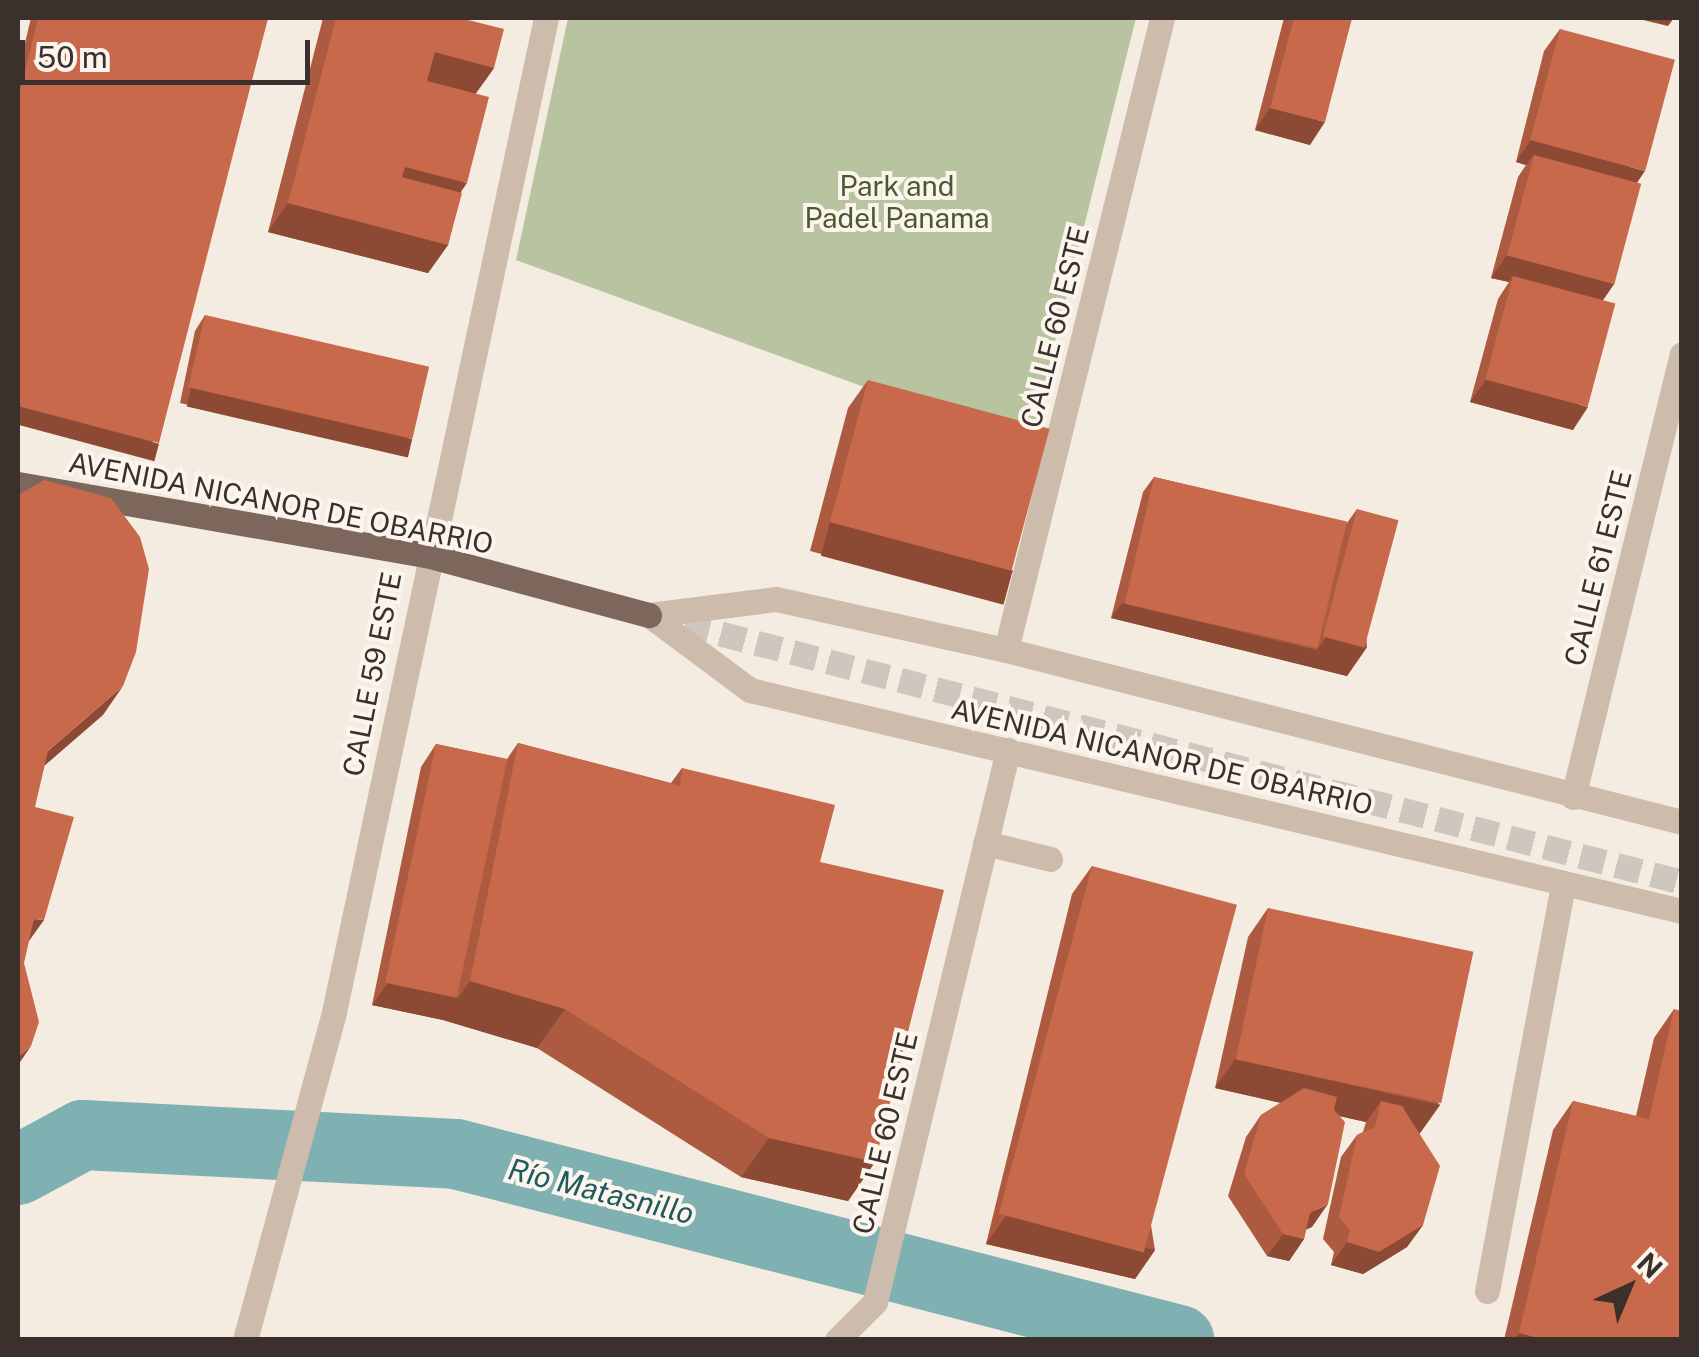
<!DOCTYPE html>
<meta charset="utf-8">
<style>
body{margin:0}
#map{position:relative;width:1699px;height:1357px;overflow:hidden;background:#f4ebe1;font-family:"Public Sans",sans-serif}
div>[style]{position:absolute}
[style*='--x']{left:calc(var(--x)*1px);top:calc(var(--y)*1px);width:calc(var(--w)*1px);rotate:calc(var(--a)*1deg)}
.green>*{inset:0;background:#b8c4a0}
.river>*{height:70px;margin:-35px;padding:0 35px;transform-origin:35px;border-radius:35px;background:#7fb0b2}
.major-tunnel>*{height:25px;margin-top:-12.5px;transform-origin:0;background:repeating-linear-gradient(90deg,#cfc6bd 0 25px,transparent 0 37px)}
.minor>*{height:25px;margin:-12.5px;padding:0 12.5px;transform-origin:12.5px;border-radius:12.5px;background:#cdbbac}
.major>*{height:25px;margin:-12.5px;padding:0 12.5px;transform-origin:12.5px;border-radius:12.5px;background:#7d675c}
.wall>*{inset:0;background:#ac5a40}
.shaded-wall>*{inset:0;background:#8c4a34;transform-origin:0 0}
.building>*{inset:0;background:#c8694b;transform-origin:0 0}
span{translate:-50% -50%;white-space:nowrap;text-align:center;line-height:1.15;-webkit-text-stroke:8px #fbf5ee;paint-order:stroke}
.park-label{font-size:28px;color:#4a5a2e}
.street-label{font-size:28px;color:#3b302b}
.water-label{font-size:30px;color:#1f5a5e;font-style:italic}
.frame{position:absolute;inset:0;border:20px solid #3b302b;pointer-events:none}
.north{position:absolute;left:1579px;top:1237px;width:100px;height:100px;-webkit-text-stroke:8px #fbf5ee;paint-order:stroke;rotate:44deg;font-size:28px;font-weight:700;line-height:40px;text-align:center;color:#3b302b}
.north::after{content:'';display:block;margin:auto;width:35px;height:45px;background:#3b302b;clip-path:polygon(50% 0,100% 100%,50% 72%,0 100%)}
.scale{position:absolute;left:20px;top:40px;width:290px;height:45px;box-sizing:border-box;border:5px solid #3b302b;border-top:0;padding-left:12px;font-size:30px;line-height:35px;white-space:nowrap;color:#3b302b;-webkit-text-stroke:8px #fbf5ee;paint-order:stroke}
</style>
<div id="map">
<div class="green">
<div style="clip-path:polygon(568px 18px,1136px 18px,1029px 447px,516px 260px)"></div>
</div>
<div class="river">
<div style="--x:18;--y:1170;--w:74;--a:-28.3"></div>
<div style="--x:83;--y:1135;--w:373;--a:2.9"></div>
<div style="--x:456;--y:1154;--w:747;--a:14.43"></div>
</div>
<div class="major-tunnel">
<div style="--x:649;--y:615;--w:1067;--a:14.49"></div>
</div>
<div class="minor">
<div style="--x:649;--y:615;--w:126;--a:36.6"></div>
<div style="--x:750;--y:690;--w:958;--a:13.34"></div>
<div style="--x:649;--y:615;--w:128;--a:-7.2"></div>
<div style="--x:776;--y:599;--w:236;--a:12.5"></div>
<div style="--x:1006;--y:650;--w:698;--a:14.28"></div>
<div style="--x:1006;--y:650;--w:651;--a:-76.13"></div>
<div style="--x:1573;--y:797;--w:456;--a:-76.2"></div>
<div style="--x:985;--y:843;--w:67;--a:13.8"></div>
<div style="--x:1487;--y:1291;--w:415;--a:-79.4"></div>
<div style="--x:245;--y:1340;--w:340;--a:-74.8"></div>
<div style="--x:334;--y:1012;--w:1016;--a:-77.96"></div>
<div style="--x:837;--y:1340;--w:54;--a:-45"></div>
<div style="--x:875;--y:1302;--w:568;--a:-76.45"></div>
</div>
<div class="major">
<div style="--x:18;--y:484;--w:414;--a:9.9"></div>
<div style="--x:426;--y:555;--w:231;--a:15.1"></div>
</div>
<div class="wall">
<div style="clip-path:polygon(31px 18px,268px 18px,148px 458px,18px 424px,18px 72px)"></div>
<div style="clip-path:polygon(323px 18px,460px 18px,494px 68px,476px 93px,461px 192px,448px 245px,428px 273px,268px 232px)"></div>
<div style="clip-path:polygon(1284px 18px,1352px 18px,1310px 145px,1255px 130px)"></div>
<div style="clip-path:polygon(1560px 29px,1637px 182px,1614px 284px,1603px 300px,1573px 430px,1470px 402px,1498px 299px,1509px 282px,1491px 278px,1518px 177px,1526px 165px,1516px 162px,1544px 51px)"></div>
<div style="clip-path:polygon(205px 315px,412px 440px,401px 455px,180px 403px,195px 331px)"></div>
<div style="clip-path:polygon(868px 380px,1013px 571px,993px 600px,810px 551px,848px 408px)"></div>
<div style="clip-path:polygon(1154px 477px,1347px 523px,1357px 509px,1367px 647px,1347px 676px,1111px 618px,1143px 492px)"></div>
<div style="clip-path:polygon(518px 743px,671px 783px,682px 768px,820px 862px,875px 1162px,848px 1201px,741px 1177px,537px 1048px,443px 1020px,372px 1005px,421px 767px,436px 744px,507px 759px)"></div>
<div style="clip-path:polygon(1092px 866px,1155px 1250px,1135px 1279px,986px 1244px,1072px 894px)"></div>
<div style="clip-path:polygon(1268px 908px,1440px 1105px,1420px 1133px,1423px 1225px,1407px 1247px,1363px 1274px,1331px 1265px,1334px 1252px,1323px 1239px,1341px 1157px,1357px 1135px,1363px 1132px,1366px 1122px,1339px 1116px,1312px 1227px,1306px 1229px,1304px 1239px,1289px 1261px,1267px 1256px,1228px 1196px,1246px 1137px,1261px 1115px,1281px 1103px,1215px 1088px,1248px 937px)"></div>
<div style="clip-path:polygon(1674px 1009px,1682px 1340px,1504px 1340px,1553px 1130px,1573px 1101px,1636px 1116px,1654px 1038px)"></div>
</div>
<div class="shaded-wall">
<div style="clip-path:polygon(1635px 18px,1674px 18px,1668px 26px)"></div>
<div style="clip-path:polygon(435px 52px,494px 68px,474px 96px,415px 81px)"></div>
<div style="clip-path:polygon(1270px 108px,1325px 122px,1310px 145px,1255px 130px)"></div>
<div style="clip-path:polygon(1531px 140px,1645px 171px,1630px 193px,1534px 155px,1526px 165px,1516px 162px)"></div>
<div style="clip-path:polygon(405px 167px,467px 183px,447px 212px,385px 196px)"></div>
<div style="clip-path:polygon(288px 203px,448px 245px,428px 273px,268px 232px)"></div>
<div style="clip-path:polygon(1507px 255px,1614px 284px,1599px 306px,1513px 276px,1509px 282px,1491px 278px)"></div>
<div style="clip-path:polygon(1486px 380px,1588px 407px,1573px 430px,1470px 402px)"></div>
<div style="left:191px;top:388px;width:227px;height:19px;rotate:13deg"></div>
<div style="left:18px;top:406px;width:146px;height:18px;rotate:15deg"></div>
<div style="left:830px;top:522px;width:189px;height:35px;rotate:15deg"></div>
<div style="clip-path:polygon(1122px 603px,1317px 650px,1326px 637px,1367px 647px,1347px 676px,1111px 618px)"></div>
<div style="clip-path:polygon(123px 686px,103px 715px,28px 780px,48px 751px)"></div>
<div style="clip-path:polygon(34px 919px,44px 920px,24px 948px)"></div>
<div style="clip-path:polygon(470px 981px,565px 1009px,537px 1048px,443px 1020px,372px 1005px,388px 983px,458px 998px)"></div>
<div style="clip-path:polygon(31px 1046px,18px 1065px,18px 1057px)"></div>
<div style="clip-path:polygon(1235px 1059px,1440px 1105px,1420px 1133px,1381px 1101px,1366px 1122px,1215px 1088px)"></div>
<div style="clip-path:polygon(769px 1138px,875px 1162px,848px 1201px,741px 1177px)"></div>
<div style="clip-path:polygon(1328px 1204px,1312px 1227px,1294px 1235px,1310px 1213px)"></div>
<div style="clip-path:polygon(1006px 1216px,1155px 1250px,1135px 1279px,986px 1244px)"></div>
<div style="clip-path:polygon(1423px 1225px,1407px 1247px,1363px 1274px,1331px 1265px,1347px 1242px)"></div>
<div style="clip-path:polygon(1283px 1234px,1304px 1239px,1289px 1261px,1267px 1256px)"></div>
<div style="clip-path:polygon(1519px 1333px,1547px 1340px,1514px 1340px)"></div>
</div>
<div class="building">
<div style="clip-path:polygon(38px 18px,268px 18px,159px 443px,18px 406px,18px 99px)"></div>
<div style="clip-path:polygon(336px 18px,460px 18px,504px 29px,494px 68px,435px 52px,427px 81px,489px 97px,467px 183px,405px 167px,402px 177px,462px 193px,448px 245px,288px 203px)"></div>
<div style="clip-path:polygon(1294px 18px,1352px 18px,1325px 122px,1270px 108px)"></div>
<div style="left:1560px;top:29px;width:119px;height:115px;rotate:15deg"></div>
<div style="left:1534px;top:155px;width:111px;height:104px;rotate:15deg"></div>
<div style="left:1513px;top:276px;width:106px;height:107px;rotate:15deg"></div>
<div style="left:205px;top:315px;width:230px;height:74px;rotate:13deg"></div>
<div style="left:868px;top:380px;width:188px;height:147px;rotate:15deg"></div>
<div style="left:1154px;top:477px;width:198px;height:130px;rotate:13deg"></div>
<div style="clip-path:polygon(44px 480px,111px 498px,140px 537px,149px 569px,136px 652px,123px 686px,48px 751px,35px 807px,74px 817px,44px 920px,34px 919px,24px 963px,39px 1022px,31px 1046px,18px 1057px,18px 495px)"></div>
<div style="left:1357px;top:509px;width:43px;height:132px;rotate:15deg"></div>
<div style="clip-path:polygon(518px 743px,680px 786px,682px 768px,835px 805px,820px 862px,944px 890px,875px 1162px,769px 1138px,565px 1009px,470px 981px)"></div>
<div style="left:436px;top:744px;width:73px;height:244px;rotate:12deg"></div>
<div style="left:1092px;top:866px;width:150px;height:360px;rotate:15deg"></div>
<div style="left:1268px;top:908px;width:210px;height:155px;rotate:12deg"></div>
<div style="clip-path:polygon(1674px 1009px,1682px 1011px,1682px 1298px,1680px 1305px,1682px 1306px,1682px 1340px,1547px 1340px,1519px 1333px,1573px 1101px,1649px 1119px)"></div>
<div style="clip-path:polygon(1304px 1088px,1337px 1097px,1334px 1110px,1345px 1122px,1328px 1204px,1310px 1213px,1304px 1239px,1283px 1234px,1244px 1174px,1261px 1115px)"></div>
<div style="clip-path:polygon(1381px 1101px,1402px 1106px,1440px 1166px,1423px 1225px,1379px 1252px,1347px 1242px,1350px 1230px,1339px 1217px,1357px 1135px,1375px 1127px)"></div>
</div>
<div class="park-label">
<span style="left:897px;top:202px">Park and<br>Padel Panama</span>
</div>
<div class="street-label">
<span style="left:1055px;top:327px;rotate:-76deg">CALLE 60 ESTE</span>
<span style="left:281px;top:503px;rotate:11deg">AVENIDA NICANOR DE OBARRIO</span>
<span style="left:1598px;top:568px;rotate:-76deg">CALLE 61 ESTE</span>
<span style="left:372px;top:674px;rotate:-79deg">CALLE 59 ESTE</span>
<span style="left:1162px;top:757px;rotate:13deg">AVENIDA NICANOR DE OBARRIO</span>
<span style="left:885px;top:1133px;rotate:-77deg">CALLE 60 ESTE</span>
</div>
<div class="water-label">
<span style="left:601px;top:1191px;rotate:14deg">Río Matasnillo</span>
</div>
<div class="frame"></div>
<div class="north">N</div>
<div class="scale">50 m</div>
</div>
